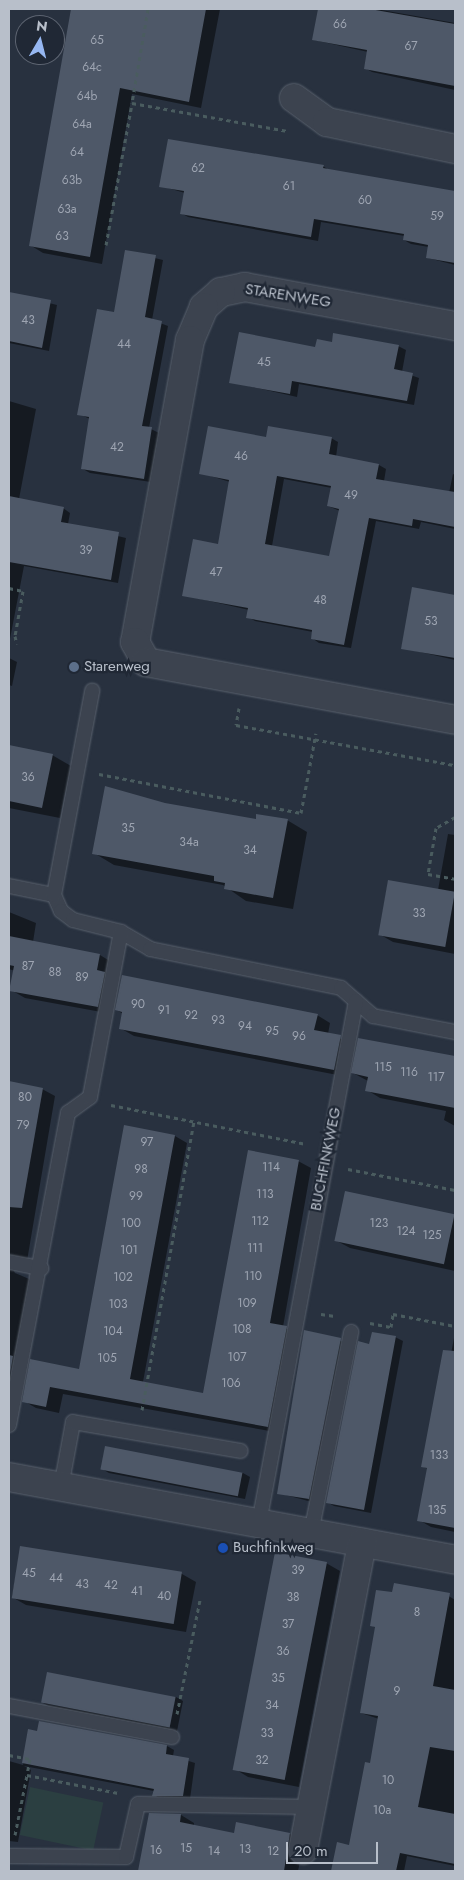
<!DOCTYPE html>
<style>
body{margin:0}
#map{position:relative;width:464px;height:1880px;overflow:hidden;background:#28313f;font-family:Jost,sans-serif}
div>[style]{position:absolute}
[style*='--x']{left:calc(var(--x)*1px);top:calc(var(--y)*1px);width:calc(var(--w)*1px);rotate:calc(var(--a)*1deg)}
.green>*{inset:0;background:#2b3f41;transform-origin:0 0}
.shadow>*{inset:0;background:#0007}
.building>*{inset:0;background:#4e5868;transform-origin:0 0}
.path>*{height:3px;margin-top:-1.5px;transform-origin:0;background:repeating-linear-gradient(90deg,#4a5c5f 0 4px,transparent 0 8px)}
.roads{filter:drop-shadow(0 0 1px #59616d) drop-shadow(0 0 1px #59616d)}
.lane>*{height:14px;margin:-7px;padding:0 7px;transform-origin:7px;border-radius:7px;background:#3c434f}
.street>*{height:28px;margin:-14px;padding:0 14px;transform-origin:14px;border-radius:14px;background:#3c434f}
.dots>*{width:14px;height:14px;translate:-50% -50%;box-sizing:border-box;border:2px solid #202835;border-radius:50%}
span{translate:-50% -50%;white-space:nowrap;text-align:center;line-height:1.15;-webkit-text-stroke:4.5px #202835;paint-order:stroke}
.number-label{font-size:12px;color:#9ea5b2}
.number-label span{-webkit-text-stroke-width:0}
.street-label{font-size:15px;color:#b8bfca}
.poi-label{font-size:15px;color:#b8bfca}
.left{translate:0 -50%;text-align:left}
.frame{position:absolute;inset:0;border:10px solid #b8bfca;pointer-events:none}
.north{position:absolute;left:15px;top:15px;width:50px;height:50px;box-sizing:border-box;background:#202835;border:1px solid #5d6471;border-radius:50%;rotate:8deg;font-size:14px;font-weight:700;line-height:20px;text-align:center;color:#b8bfca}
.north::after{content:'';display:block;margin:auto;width:18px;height:22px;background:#96b7f1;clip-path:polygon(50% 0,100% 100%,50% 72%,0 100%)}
.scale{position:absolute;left:286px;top:1842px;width:92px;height:22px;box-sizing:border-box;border:2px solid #b8bfca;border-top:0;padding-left:6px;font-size:15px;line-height:18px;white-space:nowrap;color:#b8bfca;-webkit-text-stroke:4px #202835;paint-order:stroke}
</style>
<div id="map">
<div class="green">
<div style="left:30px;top:1787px;width:75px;height:49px;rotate:12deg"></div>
</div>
<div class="shadow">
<div style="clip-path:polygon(73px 9px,220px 9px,201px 108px,132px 94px,102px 264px,43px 253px,30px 245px)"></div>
<div style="clip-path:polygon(319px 9px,376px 9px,455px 23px,455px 90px,372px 72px,365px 68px,368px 52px,314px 40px)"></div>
<div style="clip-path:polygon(323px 166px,330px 171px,455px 194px,455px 265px,428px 258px,429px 247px,411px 244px,404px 240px,405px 236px,321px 222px,318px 241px,188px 217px,181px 213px,185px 193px,161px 186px)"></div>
<div style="clip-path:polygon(126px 251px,163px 260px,152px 320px,168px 326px,149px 428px,159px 433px,151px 482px,90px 473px,83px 469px,90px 419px,79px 414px,115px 313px)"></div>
<div style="clip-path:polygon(9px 293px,57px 305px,49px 351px,9px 343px)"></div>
<div style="clip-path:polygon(333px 343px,398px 346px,406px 350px,402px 372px,419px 378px,414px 405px,299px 384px,297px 397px,231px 382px)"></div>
<div style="clip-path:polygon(9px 401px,36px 409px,19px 499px,63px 508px,70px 513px,68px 524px,126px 538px,118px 583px,24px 566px,9px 644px)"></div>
<div style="clip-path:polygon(evenodd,331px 438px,338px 442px,336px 457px,379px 465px,386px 469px,384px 481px,449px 493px,453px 474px,455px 475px,455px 529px,421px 522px,419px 529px,376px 521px,351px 648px,319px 643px,312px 638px,313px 632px,255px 621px,248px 617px,249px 610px,183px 595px,219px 546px,230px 482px,201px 473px,267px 439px,331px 438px,284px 479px,332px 488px,328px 506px,340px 511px,330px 558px,272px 546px,284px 479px)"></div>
<div style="clip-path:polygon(413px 588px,455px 596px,455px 660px,403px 648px)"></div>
<div style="clip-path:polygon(9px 658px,17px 662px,12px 686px,9px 685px)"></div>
<div style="clip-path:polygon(9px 747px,52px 755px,71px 766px,60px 818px,9px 808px)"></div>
<div style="clip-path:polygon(164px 804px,257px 820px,287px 820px,307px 832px,293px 909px,246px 901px,223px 885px,114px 865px,94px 853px)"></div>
<div style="clip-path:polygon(448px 834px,455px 835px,455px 954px,393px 942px,379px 934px,438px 890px)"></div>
<div style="clip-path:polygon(9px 912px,36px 923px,33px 942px,100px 955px,113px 963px,112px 1014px,25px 998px,11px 990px,15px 971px,9px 969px)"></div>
<div style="clip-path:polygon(117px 1010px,317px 1015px,330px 1023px,328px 1034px,354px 1044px,348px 1077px,134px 1036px,120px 1028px,123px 1014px)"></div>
<div style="clip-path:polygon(454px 1057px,455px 1126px,444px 1120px,446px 1111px,380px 1098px,367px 1090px,368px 1081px,353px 1073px)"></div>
<div style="clip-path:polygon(9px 1083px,42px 1089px,55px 1096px,27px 1261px,13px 1269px,15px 1273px,41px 1284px,9px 1429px)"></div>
<div style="clip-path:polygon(175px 1136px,187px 1143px,143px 1382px,204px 1395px,298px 1161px,311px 1168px,283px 1327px,299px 1335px,281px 1433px,63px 1394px,59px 1413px,36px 1408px,24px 1401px,80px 1370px)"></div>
<div style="clip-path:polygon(424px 1210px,455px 1215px,455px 1271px,350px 1248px,337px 1241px)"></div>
<div style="clip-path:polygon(305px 1332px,348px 1343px,316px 1503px,278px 1493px)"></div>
<div style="clip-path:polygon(395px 1337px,403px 1341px,371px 1513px,334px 1506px,327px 1502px,370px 1345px)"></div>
<div style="clip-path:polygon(454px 1338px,455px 1338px,455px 1532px,431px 1527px,419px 1520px,428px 1469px,422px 1466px,444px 1390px)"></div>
<div style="clip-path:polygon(102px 1469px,243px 1473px,250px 1477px,245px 1499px,109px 1473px)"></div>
<div style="clip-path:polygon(21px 1548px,182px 1574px,196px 1582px,186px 1632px,26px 1605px,12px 1597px)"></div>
<div style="clip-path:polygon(326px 1563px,340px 1571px,299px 1787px,248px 1777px,235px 1769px)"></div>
<div style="clip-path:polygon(444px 1593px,455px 1600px,455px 1866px,407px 1856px,404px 1871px,332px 1871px,338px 1844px,350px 1846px,371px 1764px,379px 1719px,361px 1713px,376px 1628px,371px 1625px,393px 1594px)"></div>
<div style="clip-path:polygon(176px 1697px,183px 1701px,177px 1731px,50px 1707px,43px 1703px)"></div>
<div style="clip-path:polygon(40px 1722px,167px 1746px,174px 1750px,173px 1756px,195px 1763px,190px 1799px,161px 1799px,154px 1795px,154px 1791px,24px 1766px,31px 1770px,18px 1842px,9px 1841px,9px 1761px,23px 1765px,29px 1730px,38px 1732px)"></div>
<div style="clip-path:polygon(150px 1814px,181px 1815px,194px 1823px,194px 1826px,235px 1834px,237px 1824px,290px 1834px,304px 1842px,298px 1871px,139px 1871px)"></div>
</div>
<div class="building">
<div style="clip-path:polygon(71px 9px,206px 9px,189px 102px,120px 88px,90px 257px,29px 246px)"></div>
<div style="clip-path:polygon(318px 9px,370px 9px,455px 24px,455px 86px,364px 69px,367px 50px,312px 40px)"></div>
<div style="clip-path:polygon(168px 139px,324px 165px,323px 168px,455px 191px,455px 263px,426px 258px,428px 245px,403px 240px,404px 234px,314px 219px,311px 237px,180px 214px,184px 191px,159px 187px)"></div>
<div style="clip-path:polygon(125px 250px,156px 255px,145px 317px,162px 321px,142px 426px,152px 427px,144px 479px,81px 469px,89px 417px,77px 415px,97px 309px,114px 312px)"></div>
<div style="clip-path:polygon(9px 292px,51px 300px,42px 348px,9px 341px)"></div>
<div style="clip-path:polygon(239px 332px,315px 347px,317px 339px,332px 342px,333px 333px,399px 345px,394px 369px,413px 373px,407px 401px,292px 381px,290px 394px,229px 383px)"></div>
<div style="clip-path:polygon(evenodd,208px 426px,266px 437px,268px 426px,332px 437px,329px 454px,379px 464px,376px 479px,455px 492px,455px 527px,413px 519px,412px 526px,369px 518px,344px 645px,311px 639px,312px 630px,246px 618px,248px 608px,182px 596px,193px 539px,218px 544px,229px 480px,199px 474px,208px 426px,277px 476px,331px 486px,327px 506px,339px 509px,329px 556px,265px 544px,277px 476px)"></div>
<div style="clip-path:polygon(9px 496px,64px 507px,61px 522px,119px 532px,111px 580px,9px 562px)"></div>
<div style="clip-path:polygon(412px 587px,455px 595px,455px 658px,401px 649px)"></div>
<div style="clip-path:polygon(9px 745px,53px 754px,42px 808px,9px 801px)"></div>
<div style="clip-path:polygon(105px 786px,165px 803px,256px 819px,256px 814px,288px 819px,273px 898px,224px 889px,225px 883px,214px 881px,214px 876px,92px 854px)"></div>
<div style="left:388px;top:880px;width:68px;height:56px;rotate:10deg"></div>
<div style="clip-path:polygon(9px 936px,100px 954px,97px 970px,105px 972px,98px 1007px,9px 991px,14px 966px,9px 965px)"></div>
<div style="clip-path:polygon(122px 975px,318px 1014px,314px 1030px,341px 1035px,334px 1070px,119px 1029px,122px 1012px,115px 1010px)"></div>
<div style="clip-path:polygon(358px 1038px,455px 1056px,455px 1108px,365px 1091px,368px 1077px,351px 1073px)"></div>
<div style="clip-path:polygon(9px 1081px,43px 1088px,22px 1208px,9px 1207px)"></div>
<div style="clip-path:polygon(124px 1125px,175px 1135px,130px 1379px,203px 1393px,248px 1150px,299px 1160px,270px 1323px,287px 1326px,268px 1427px,50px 1387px,46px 1407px,22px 1402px,30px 1359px,79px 1369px)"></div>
<div style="left:345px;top:1191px;width:112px;height:51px;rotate:12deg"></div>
<div style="clip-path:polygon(304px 1330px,341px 1338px,309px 1499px,277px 1494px)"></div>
<div style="clip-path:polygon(372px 1332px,396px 1336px,364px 1510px,326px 1503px,358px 1341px,369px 1344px)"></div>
<div style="clip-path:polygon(443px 1350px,455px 1351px,455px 1528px,417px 1521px,427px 1468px,421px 1467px)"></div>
<div style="clip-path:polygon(9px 1355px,13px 1356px,9px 1379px)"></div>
<div style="left:105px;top:1446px;width:140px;height:24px;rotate:11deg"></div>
<div style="left:20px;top:1546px;width:164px;height:53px;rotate:9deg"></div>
<div style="left:275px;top:1552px;width:53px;height:222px;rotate:11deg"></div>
<div style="clip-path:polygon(394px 1583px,450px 1593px,433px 1686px,455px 1690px,455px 1751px,430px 1747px,418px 1807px,455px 1814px,455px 1864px,400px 1853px,396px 1871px,331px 1871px,337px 1842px,349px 1845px,365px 1762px,370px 1763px,378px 1716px,360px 1713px,375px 1627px,370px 1626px,376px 1590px,392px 1592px)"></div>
<div style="left:47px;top:1672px;width:131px;height:31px;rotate:11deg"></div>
<div style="clip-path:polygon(39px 1721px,167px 1745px,166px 1754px,189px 1758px,183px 1796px,152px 1796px,154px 1789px,22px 1763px,28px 1729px,37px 1731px)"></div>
<div style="clip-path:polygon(149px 1813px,181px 1814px,180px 1822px,234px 1833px,236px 1822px,290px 1833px,284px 1871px,138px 1871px)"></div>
</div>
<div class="path">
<div style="--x:148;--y:9;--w:95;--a:99.7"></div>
<div style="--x:132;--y:103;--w:158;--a:10.2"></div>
<div style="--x:106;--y:245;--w:144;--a:-79.6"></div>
<div style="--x:9;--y:588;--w:14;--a:12"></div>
<div style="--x:23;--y:591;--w:46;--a:100.1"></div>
<div style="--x:15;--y:636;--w:8;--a:76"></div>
<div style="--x:239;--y:708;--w:17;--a:100"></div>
<div style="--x:236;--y:725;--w:223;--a:10.4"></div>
<div style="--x:99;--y:774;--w:206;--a:10.9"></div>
<div style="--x:301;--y:813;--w:81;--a:-79.4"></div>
<div style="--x:455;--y:817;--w:22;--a:150"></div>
<div style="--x:436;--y:828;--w:47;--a:99.9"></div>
<div style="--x:428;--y:874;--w:27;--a:10"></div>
<div style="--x:111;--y:1105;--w:199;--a:11.3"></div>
<div style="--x:348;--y:1169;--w:109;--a:11.1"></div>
<div style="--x:321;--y:1314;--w:14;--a:8"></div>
<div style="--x:370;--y:1323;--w:21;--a:11"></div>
<div style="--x:391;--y:1327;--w:13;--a:-81"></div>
<div style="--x:393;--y:1314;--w:63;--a:11"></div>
<div style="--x:142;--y:1410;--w:294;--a:-79.8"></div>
<div style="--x:177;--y:1714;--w:116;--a:-78.6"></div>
<div style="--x:9;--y:1755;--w:21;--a:11"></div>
<div style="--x:30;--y:1759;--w:16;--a:101"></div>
<div style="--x:15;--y:1835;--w:61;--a:-78.7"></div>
<div style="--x:27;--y:1775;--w:93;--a:11.2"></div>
</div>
<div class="roads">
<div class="lane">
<div style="--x:9;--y:886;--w:46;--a:11.3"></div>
<div style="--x:54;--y:895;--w:17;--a:66"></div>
<div style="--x:61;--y:911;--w:15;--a:37"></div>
<div style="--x:73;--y:920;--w:49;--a:14"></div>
<div style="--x:121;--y:932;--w:34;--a:30"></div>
<div style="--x:150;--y:949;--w:195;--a:11.5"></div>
<div style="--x:341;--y:988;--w:43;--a:41.2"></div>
<div style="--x:373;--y:1016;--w:84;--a:11"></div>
<div style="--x:54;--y:895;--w:208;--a:-79.4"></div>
<div style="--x:9;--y:1262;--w:33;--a:11"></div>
<div style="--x:9;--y:1425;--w:318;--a:-79.3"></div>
<div style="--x:68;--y:1113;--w:27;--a:-36"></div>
<div style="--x:90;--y:1097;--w:168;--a:-79.4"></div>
<div style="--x:61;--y:1487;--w:66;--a:-79.5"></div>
<div style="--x:73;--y:1422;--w:170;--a:9.8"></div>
<div style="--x:259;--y:1523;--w:531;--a:-79.47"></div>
<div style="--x:311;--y:1533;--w:205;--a:-78.7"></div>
<div style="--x:9;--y:1706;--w:166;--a:10.8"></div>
<div style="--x:9;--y:1856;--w:117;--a:0.5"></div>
<div style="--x:126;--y:1857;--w:54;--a:-77.2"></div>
<div style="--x:138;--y:1804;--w:173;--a:1"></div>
</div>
<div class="street">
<div style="--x:294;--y:98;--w:41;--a:36"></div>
<div style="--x:327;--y:122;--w:131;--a:11.9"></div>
<div style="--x:455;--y:326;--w:214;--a:-169.5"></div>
<div style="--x:245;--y:287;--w:25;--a:168"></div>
<div style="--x:221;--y:292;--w:23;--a:139"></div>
<div style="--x:204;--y:307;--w:36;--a:113"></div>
<div style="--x:190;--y:340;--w:307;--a:100.3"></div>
<div style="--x:135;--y:642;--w:23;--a:61"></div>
<div style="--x:146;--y:662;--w:314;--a:10.6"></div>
<div style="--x:9;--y:1477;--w:454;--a:10.5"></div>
<div style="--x:303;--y:1850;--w:313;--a:-79.1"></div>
</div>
</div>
<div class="dots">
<div style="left:74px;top:667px;background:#5c6f8a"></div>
<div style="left:223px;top:1548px;background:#1a4fb4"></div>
</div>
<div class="number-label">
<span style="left:340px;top:25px">66</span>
<span style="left:97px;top:41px">65</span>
<span style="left:411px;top:47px">67</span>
<span style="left:92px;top:68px">64c</span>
<span style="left:87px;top:97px">64b</span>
<span style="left:82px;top:125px">64a</span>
<span style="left:77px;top:153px">64</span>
<span style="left:198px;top:169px">62</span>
<span style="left:72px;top:181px">63b</span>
<span style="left:289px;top:187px">61</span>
<span style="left:365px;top:201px">60</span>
<span style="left:67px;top:210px">63a</span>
<span style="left:437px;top:217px">59</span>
<span style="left:62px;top:237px">63</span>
<span style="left:28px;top:321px">43</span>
<span style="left:124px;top:345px">44</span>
<span style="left:264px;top:363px">45</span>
<span style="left:117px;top:448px">42</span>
<span style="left:241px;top:457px">46</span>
<span style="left:351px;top:496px">49</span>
<span style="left:86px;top:551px">39</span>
<span style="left:216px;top:573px">47</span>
<span style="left:320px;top:601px">48</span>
<span style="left:431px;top:622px">53</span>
<span style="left:28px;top:778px">36</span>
<span style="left:128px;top:829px">35</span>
<span style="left:189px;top:843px">34a</span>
<span style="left:250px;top:851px">34</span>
<span style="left:419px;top:914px">33</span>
<span style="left:28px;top:967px">87</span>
<span style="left:55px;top:973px">88</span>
<span style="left:82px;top:978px">89</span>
<span style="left:138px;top:1005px">90</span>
<span style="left:164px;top:1011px">91</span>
<span style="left:191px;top:1016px">92</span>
<span style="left:218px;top:1021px">93</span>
<span style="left:245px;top:1027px">94</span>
<span style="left:272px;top:1032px">95</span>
<span style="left:299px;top:1037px">96</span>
<span style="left:383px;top:1068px">115</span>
<span style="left:409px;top:1073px">116</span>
<span style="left:436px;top:1078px">117</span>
<span style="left:25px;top:1098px">80</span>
<span style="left:23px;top:1126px">79</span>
<span style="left:147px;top:1143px">97</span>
<span style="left:271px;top:1168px">114</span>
<span style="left:141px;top:1170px">98</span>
<span style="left:265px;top:1195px">113</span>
<span style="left:136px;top:1197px">99</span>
<span style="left:260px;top:1222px">112</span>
<span style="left:131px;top:1224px">100</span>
<span style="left:379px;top:1224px">123</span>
<span style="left:406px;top:1232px">124</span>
<span style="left:432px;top:1236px">125</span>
<span style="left:255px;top:1249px">111</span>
<span style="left:129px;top:1251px">101</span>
<span style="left:253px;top:1277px">110</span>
<span style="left:123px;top:1278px">102</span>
<span style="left:247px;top:1304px">109</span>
<span style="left:118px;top:1305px">103</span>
<span style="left:242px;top:1330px">108</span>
<span style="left:113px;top:1332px">104</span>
<span style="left:237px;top:1358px">107</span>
<span style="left:107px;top:1359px">105</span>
<span style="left:231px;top:1384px">106</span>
<span style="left:439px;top:1456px">133</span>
<span style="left:437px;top:1511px">135</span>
<span style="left:298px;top:1571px">39</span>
<span style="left:29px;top:1574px">45</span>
<span style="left:56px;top:1579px">44</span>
<span style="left:82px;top:1585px">43</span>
<span style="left:111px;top:1586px">42</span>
<span style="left:137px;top:1592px">41</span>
<span style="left:164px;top:1597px">40</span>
<span style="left:293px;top:1598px">38</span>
<span style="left:417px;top:1613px">8</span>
<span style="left:288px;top:1625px">37</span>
<span style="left:283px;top:1652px">36</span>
<span style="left:278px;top:1679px">35</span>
<span style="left:397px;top:1692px">9</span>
<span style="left:272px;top:1706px">34</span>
<span style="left:267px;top:1734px">33</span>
<span style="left:262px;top:1761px">32</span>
<span style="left:388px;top:1781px">10</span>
<span style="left:382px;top:1811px">10a</span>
<span style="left:186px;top:1849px">15</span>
<span style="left:245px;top:1850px">13</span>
<span style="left:156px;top:1851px">16</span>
<span style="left:214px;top:1852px">14</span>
<span style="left:273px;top:1852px">12</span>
</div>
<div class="street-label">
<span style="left:288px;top:296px;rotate:9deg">STARENWEG</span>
<span style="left:326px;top:1159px;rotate:-79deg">BUCHFINKWEG</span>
</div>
<div class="poi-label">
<span class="left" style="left:84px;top:667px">Starenweg</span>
<span class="left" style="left:233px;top:1548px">Buchfinkweg</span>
</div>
<div class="frame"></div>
<div class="north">N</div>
<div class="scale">20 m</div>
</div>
